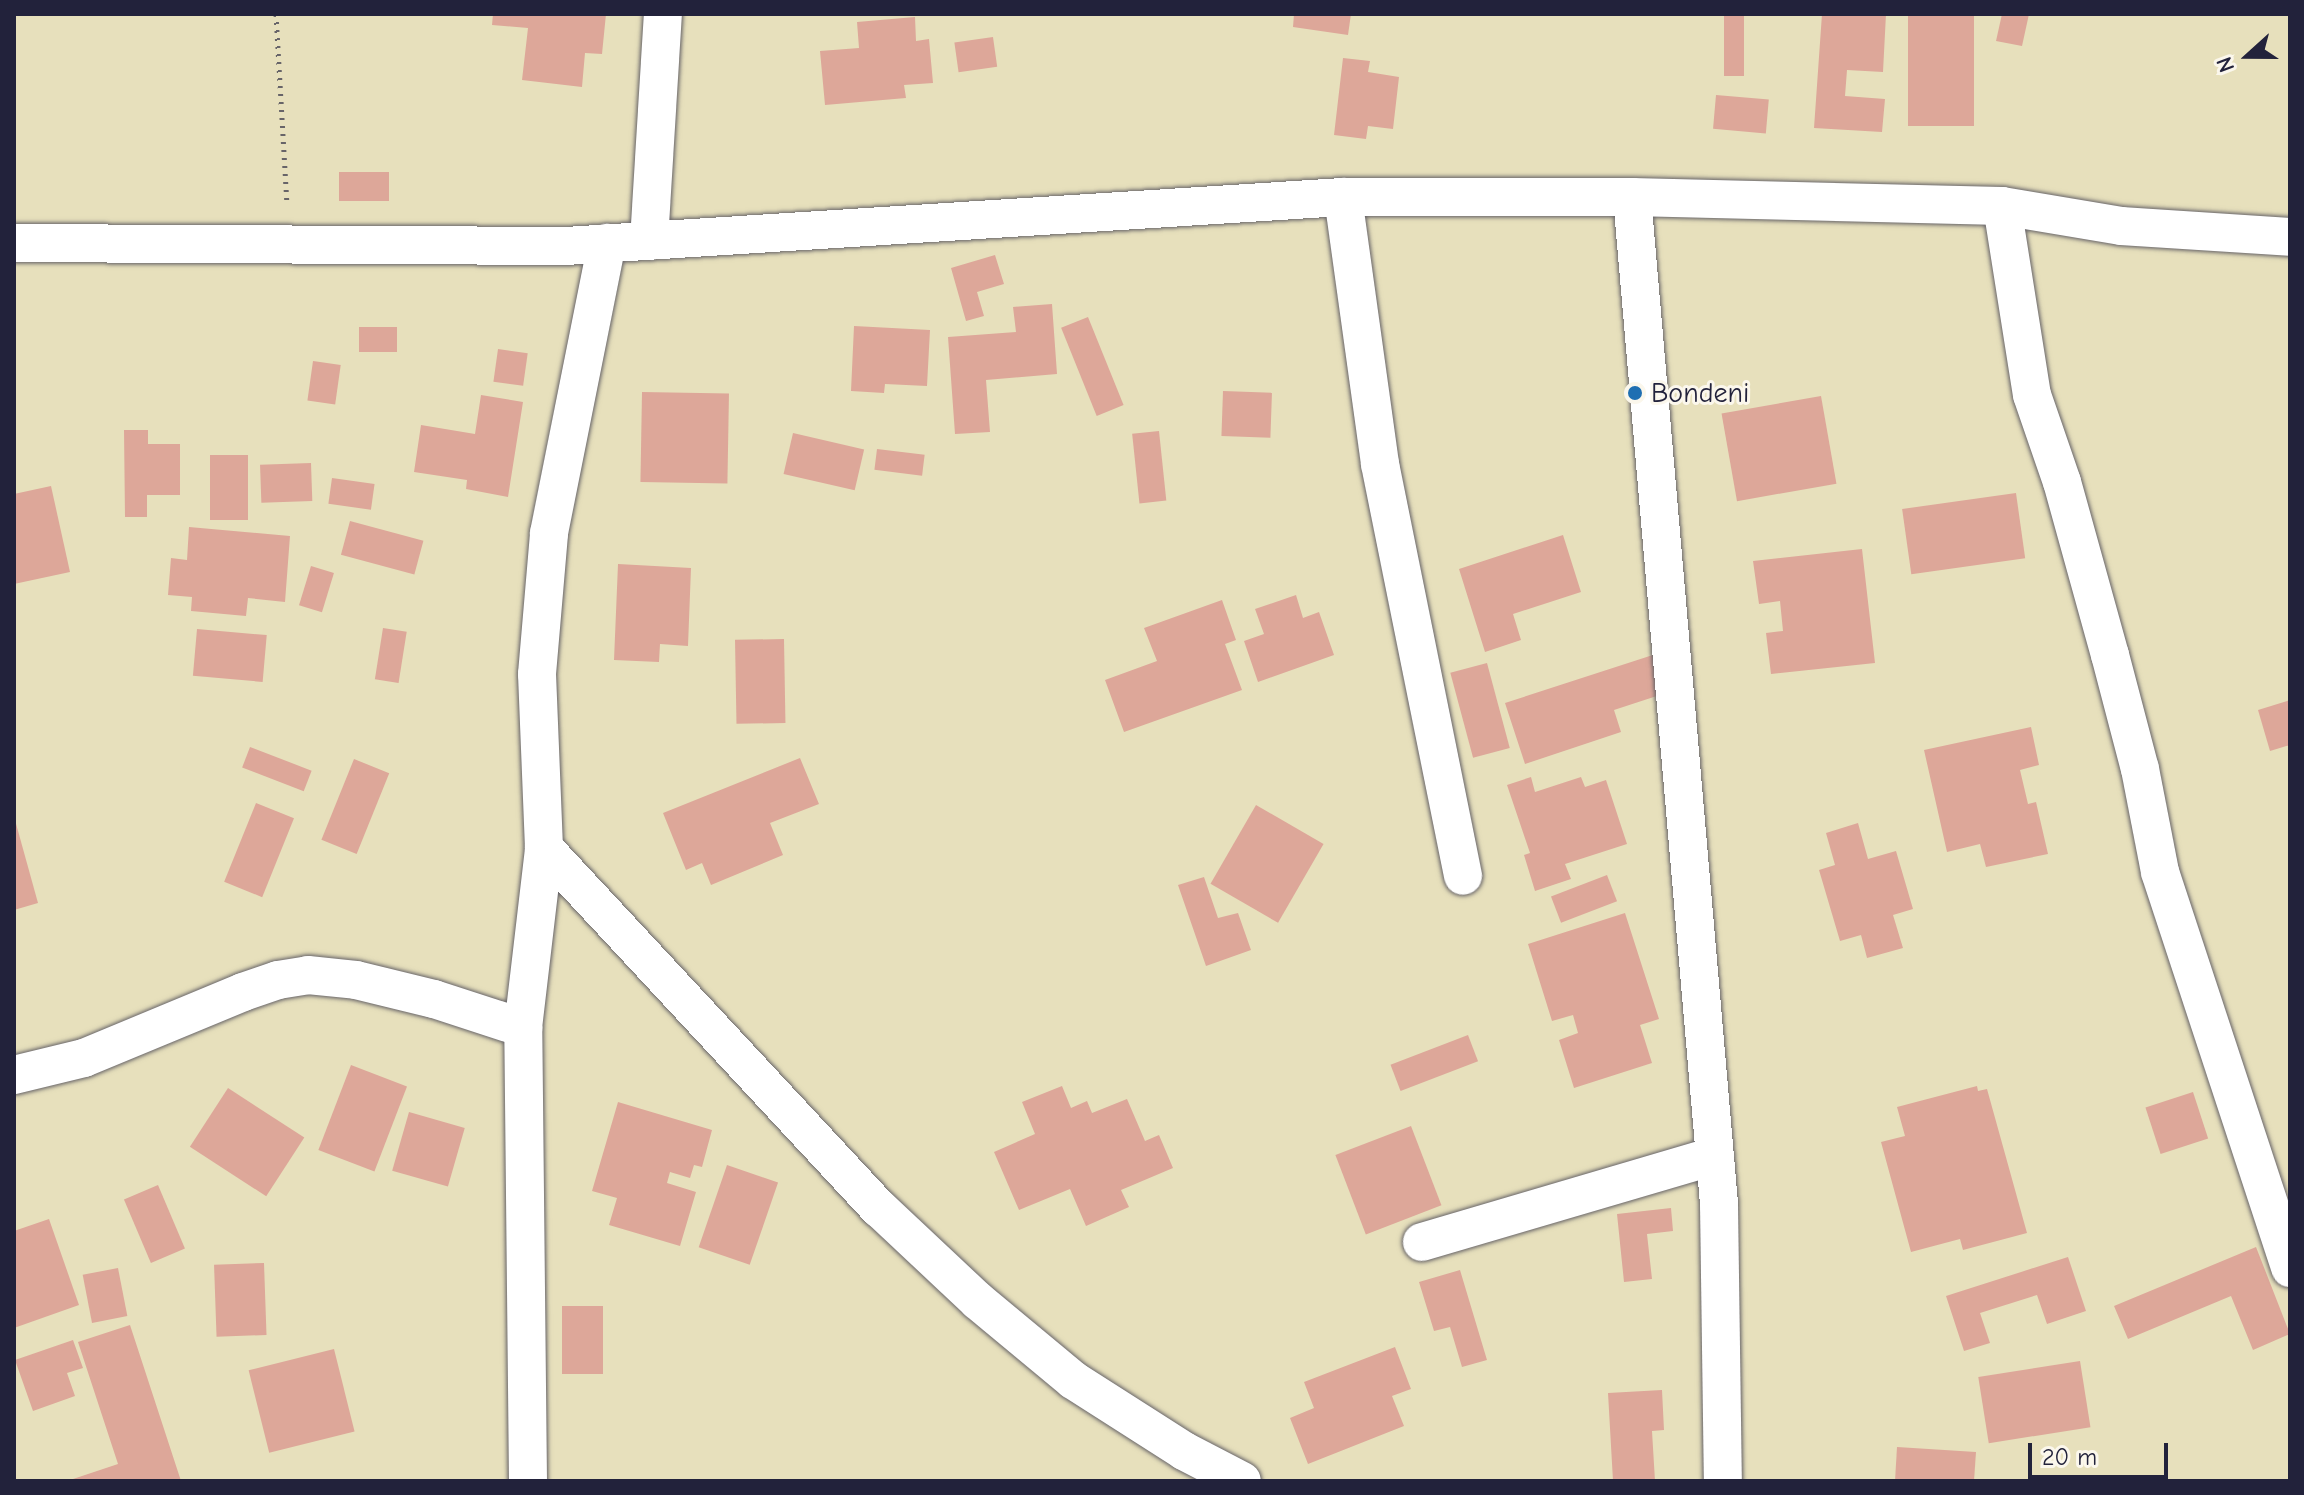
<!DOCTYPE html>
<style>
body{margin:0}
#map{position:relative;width:2304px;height:1495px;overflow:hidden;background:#e7e0bc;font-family:"Comic Neue",sans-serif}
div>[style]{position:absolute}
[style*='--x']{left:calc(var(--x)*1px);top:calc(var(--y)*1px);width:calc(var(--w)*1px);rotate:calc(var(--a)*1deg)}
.building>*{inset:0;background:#dda799;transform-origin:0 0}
.path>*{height:5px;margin-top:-2.5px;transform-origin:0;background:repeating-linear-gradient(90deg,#676468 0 2px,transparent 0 8px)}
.roads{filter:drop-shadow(0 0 2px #676468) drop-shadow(0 0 2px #676468)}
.street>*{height:38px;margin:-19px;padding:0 19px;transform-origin:19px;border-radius:19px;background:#fff}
.dots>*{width:22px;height:22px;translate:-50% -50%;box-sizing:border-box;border:4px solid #fbf7ec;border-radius:50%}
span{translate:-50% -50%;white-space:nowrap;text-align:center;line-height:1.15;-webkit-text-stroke:6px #fbf7ec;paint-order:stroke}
.poi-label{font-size:28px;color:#22223b}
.left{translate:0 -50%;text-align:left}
.frame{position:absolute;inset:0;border:16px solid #22223b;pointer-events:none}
.north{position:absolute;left:2208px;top:16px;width:80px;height:80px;-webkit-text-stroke:6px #fbf7ec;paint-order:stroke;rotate:249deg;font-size:22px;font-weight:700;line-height:32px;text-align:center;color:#22223b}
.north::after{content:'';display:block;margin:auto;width:28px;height:36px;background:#22223b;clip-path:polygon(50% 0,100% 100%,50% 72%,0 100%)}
.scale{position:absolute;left:2028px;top:1443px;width:140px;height:36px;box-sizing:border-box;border:4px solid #22223b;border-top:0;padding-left:10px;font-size:24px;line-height:28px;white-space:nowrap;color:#22223b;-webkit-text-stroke:6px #fbf7ec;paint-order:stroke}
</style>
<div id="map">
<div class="building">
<div style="clip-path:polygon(493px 14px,606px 14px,602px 54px,585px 53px,582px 87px,522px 80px,528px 28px,492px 25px)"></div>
<div style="clip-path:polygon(1294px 14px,1351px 14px,1348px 35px,1293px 27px)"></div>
<div style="left:1724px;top:14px;width:20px;height:62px"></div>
<div style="clip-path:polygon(1822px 14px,1886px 14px,1883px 72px,1847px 70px,1845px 96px,1885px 99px,1882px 132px,1814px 128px)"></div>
<div style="left:1908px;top:14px;width:66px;height:112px"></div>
<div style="clip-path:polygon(2002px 14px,2029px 14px,2022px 46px,1996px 41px)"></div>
<div style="clip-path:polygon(915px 17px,916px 41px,929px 39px,933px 83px,904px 85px,906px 98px,825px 105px,820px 51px,859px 48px,857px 22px)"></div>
<div style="left:993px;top:37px;width:30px;height:39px;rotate:82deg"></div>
<div style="clip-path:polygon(1343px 58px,1370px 61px,1368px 72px,1399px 77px,1393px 129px,1368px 126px,1366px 139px,1334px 135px)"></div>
<div style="left:1716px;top:95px;width:53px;height:34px;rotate:5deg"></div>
<div style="left:339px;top:172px;width:50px;height:29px"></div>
<div style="clip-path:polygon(995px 255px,1004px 284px,977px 292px,984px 316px,966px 321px,951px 268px)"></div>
<div style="clip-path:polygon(1052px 304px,1057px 374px,986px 380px,990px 432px,955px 434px,948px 337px,1016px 332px,1013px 307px)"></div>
<div style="left:1088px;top:317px;width:95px;height:29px;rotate:68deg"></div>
<div style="clip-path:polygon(854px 326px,930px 330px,927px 386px,885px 384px,884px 393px,851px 391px)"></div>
<div style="left:397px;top:327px;width:25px;height:38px;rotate:90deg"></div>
<div style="left:498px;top:349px;width:30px;height:33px;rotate:8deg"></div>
<div style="left:313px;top:361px;width:28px;height:40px;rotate:8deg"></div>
<div style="left:1223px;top:391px;width:49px;height:45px;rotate:2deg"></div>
<div style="left:642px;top:392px;width:87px;height:90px;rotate:1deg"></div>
<div style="clip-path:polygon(481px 395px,523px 402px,508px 497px,466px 489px,467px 480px,414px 472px,421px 425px,475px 434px)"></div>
<div style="left:1821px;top:396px;width:89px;height:101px;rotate:80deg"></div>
<div style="clip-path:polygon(124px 430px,148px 430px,148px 444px,180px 444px,180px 495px,147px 495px,147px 517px,125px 517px)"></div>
<div style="left:1159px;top:431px;width:70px;height:27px;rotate:84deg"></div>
<div style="left:793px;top:433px;width:73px;height:42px;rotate:13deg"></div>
<div style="left:877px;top:449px;width:48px;height:21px;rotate:7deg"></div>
<div style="left:210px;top:455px;width:38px;height:65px"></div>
<div style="left:311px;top:463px;width:38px;height:51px;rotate:88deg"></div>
<div style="left:332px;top:478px;width:43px;height:26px;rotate:8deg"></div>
<div style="clip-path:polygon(51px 486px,70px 572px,14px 584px,14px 494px)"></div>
<div style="left:2016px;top:493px;width:66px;height:115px;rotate:82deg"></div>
<div style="left:350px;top:521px;width:76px;height:35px;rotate:15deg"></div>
<div style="clip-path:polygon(189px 527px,290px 536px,285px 602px,248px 598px,246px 616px,191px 611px,192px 597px,168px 595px,171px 558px,187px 560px)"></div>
<div style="clip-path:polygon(1563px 535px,1581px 592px,1513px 614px,1521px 640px,1485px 652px,1459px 569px)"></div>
<div style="clip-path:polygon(1862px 549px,1875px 663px,1771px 674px,1766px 633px,1783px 631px,1780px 601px,1759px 604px,1753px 561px)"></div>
<div style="clip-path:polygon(618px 564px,691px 568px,688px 646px,660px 644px,659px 662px,614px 660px)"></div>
<div style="left:311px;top:566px;width:24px;height:41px;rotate:17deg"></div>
<div style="clip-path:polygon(1296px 595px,1303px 618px,1319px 612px,1334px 655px,1258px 682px,1244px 641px,1264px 634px,1255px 609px)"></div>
<div style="clip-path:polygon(1222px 600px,1236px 640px,1225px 644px,1242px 690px,1124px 732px,1105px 680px,1157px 661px,1144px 628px)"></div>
<div style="left:383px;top:628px;width:24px;height:52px;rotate:9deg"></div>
<div style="left:197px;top:629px;width:70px;height:47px;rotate:5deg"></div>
<div style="left:784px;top:639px;width:84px;height:49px;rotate:89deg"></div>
<div style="clip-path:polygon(1659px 653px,1672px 691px,1614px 710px,1621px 732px,1525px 764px,1505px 703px)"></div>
<div style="left:1487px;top:663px;width:88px;height:38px;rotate:75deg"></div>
<div style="clip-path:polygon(2290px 700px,2290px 745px,2270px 751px,2258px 710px)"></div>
<div style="clip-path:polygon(2031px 727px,2039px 765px,2020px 770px,2028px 804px,2036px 802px,2048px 854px,1986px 867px,1980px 844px,1947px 852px,1924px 750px)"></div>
<div style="left:250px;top:747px;width:66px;height:22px;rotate:21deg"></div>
<div style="clip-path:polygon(800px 758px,819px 804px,770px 823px,783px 855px,711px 885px,702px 863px,686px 870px,663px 813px)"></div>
<div style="left:354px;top:759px;width:38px;height:87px;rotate:22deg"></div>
<div style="clip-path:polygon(1531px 777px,1535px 792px,1581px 777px,1585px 787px,1606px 780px,1627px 844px,1565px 864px,1571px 879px,1535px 891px,1524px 855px,1530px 853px,1507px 785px)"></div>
<div style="left:256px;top:803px;width:41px;height:85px;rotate:22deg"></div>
<div style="left:1256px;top:805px;width:78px;height:91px;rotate:30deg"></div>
<div style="clip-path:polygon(15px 820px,38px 903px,14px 910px,14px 821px)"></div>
<div style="clip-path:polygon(1858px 823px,1868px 859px,1896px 851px,1913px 909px,1893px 915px,1903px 948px,1867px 958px,1861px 935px,1840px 941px,1819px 870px,1835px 865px,1826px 833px)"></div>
<div style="left:1607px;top:875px;width:28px;height:60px;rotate:69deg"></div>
<div style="clip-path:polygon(1204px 877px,1218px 918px,1238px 913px,1251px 950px,1206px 966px,1178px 885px)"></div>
<div style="clip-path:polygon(1625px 913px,1659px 1019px,1640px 1025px,1652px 1063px,1574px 1088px,1559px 1040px,1578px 1033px,1573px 1015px,1552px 1021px,1528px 944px)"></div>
<div style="left:1468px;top:1035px;width:28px;height:83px;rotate:69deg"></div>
<div style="left:351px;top:1065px;width:60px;height:91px;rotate:21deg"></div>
<div style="clip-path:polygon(1062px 1086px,1071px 1108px,1087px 1101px,1092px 1113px,1127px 1099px,1145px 1141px,1159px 1135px,1173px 1168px,1121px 1190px,1129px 1207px,1086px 1226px,1070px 1189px,1019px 1210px,994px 1152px,1035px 1134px,1022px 1102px)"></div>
<div style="clip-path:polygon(1977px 1086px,1978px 1091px,1987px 1089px,2027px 1233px,1963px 1250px,1960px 1239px,1911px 1252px,1881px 1142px,1905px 1136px,1897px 1107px)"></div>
<div style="left:228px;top:1088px;width:91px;height:70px;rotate:33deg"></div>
<div style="left:2193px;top:1092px;width:49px;height:50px;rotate:72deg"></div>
<div style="clip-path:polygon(618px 1102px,712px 1130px,702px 1167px,694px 1165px,690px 1178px,670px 1172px,667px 1183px,696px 1192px,680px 1246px,609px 1225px,617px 1198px,592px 1191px)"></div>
<div style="left:409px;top:1112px;width:58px;height:61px;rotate:16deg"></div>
<div style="left:1411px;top:1126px;width:85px;height:81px;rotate:69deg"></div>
<div style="left:727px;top:1165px;width:54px;height:87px;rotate:19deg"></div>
<div style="left:158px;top:1185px;width:69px;height:37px;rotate:67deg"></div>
<div style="clip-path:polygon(1671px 1208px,1673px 1231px,1647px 1234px,1652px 1279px,1624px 1282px,1617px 1214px)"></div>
<div style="clip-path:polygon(49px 1219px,79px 1305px,14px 1328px,14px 1231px)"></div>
<div style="clip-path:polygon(2256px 1247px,2290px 1334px,2253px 1350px,2231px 1296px,2128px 1339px,2114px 1306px)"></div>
<div style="clip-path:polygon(2068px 1257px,2086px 1311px,2047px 1324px,2037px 1295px,1980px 1313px,1990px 1343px,1964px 1351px,1946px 1296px)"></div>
<div style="left:264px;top:1263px;width:72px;height:50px;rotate:88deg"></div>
<div style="left:118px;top:1268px;width:49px;height:36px;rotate:79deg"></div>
<div style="clip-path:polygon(1460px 1270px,1487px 1360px,1462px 1367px,1450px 1327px,1434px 1331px,1419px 1282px)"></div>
<div style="left:562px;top:1306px;width:41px;height:68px"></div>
<div style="clip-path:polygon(130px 1325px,181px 1481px,67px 1481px,118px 1464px,78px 1342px)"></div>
<div style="clip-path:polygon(73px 1340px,83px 1368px,67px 1373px,75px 1396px,33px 1411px,15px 1360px)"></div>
<div style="clip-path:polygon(1395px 1347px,1411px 1389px,1392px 1396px,1404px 1426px,1308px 1464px,1290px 1418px,1314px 1408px,1304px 1382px)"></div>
<div style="left:334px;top:1349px;width:85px;height:88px;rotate:76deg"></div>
<div style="left:2080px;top:1361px;width:67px;height:103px;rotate:81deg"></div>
<div style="clip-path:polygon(1662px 1390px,1664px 1430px,1652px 1431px,1655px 1481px,1613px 1481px,1608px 1393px)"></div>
<div style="clip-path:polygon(1897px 1447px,1976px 1452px,1974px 1481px,1895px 1481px)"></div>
</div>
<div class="path">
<div style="--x:276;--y:14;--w:189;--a:86.7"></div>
</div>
<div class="roads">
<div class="street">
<div style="--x:1343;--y:197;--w:270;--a:82.1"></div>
<div style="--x:1380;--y:464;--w:420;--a:78.6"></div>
<div style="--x:1632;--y:197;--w:1011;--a:85.06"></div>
<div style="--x:1719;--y:1204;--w:277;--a:89.2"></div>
<div style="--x:2002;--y:206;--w:191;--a:81"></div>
<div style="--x:2032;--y:395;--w:92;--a:71"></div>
<div style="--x:2062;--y:482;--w:180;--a:74.5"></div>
<div style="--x:2110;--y:655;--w:118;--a:75.3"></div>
<div style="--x:2140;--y:769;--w:105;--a:79"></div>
<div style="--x:2160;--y:872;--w:417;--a:71.8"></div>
<div style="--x:649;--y:241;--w:227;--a:-86.5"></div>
<div style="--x:14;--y:243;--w:552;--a:0.31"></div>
<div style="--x:566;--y:246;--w:779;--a:-3.61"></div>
<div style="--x:1343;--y:197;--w:289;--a:0"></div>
<div style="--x:1632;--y:197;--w:370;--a:1.4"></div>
<div style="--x:2002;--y:206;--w:121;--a:9.5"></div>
<div style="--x:2121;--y:226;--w:169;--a:3.7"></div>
<div style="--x:544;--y:848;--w:493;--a:47.1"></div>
<div style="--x:880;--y:1209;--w:134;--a:43.2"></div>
<div style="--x:978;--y:1301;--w:124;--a:39.7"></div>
<div style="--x:1073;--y:1380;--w:132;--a:32.6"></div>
<div style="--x:1184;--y:1451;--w:65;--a:27.3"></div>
<div style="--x:14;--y:1075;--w:72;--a:-13.7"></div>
<div style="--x:84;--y:1058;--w:172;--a:-22.5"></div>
<div style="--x:243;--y:992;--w:37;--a:-19"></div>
<div style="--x:278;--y:980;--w:30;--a:-9"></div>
<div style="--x:308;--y:975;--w:48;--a:5.9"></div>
<div style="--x:356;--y:980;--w:80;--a:13.7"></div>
<div style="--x:434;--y:999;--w:94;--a:18"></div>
<div style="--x:1422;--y:1242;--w:305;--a:-16.4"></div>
<div style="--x:528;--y:1481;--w:453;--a:-90.6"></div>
<div style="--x:523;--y:1028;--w:181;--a:-83.3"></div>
<div style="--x:544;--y:848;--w:174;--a:-92.3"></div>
<div style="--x:537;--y:674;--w:142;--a:-85.1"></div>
<div style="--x:549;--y:533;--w:296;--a:-78.7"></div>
</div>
</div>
<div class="dots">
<div style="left:1635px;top:393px;background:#1f6fb2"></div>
</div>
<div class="poi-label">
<span class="left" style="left:1651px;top:393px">Bondeni</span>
</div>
<div class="frame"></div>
<div class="north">N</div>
<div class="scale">20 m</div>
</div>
